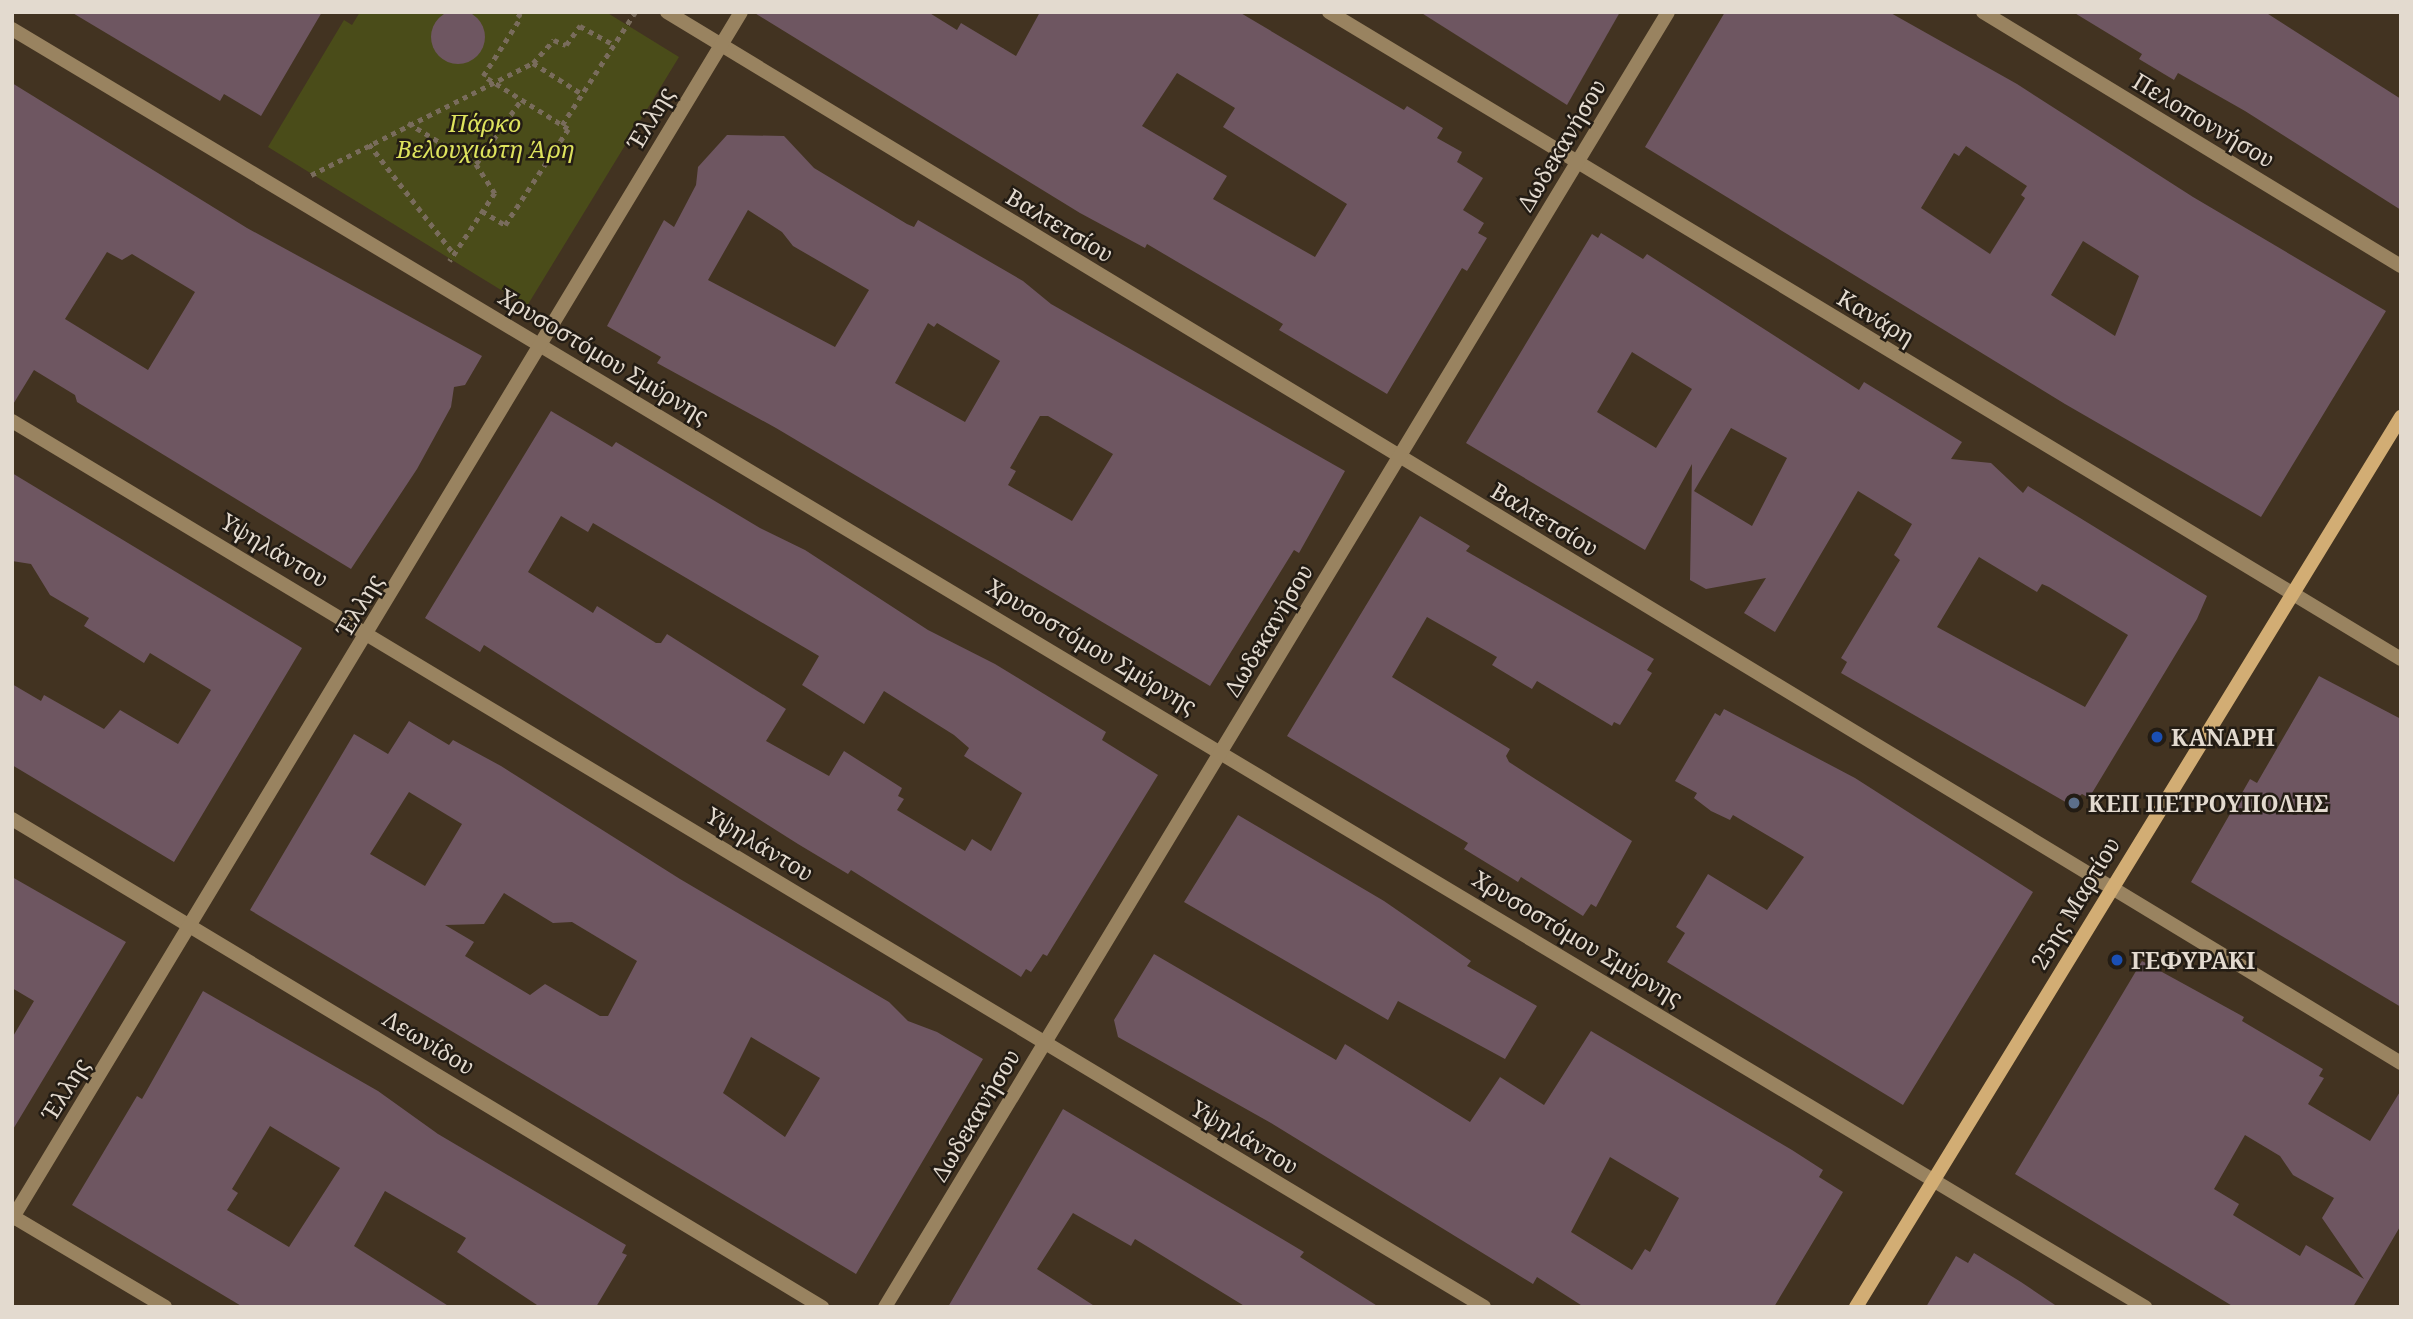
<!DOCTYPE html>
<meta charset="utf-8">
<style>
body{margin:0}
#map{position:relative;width:2413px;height:1319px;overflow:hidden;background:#423321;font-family:"Noto Serif",serif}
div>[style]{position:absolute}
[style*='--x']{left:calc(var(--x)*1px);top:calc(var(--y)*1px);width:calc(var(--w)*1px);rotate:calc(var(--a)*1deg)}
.green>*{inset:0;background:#4a4c19}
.building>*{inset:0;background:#6e5661}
.round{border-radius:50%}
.path>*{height:4.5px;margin-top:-2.25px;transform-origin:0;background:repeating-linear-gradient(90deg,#796c5c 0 5px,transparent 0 10px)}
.minor>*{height:14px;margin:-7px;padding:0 7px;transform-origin:7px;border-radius:7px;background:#998360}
.secondary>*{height:14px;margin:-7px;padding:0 7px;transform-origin:7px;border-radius:7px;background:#d2ad74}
.dots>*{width:19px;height:19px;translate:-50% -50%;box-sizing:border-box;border:4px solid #231c14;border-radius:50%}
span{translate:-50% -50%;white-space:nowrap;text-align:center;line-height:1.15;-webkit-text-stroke:5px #231c14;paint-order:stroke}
.street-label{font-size:23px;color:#e3dacf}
.park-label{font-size:23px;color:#dee35d;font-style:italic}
.poi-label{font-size:23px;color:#e3dacf;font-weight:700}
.left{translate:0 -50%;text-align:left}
.frame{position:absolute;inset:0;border:14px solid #e3dacf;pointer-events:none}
</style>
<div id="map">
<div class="green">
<div style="clip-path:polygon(360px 12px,606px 12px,679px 57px,527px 306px,268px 147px,344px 20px,352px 25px)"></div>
</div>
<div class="building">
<div class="round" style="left:431px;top:10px;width:54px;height:54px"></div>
<div style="clip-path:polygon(71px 12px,322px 12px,261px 116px,224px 94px,220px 101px)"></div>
<div style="clip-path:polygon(evenodd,753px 12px,928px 12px,957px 30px,961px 23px,1016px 56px,1040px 12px,1239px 12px,1404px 110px,1407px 106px,1443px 128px,1437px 138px,1462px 152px,1457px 162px,1483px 178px,1463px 210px,1484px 223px,1478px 233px,1487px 238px,1467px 271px,1462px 268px,1387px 394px,1279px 330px,1283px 324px,1147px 244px,1145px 248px,1080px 213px,753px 12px,1177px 73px,1235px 108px,1223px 127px,1347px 204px,1315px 257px,1213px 199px,1227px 176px,1142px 126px,1177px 73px)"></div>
<div style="clip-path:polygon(1420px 12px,1620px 12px,1567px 105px)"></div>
<div style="clip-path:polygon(evenodd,1725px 12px,1889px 12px,2017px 84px,2193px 197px,2386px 311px,2261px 517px,2065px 404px,1645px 147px,1725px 12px,1966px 146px,2027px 186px,2021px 195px,2025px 198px,1990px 254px,1921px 208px,1954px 153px,1959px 156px,1966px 146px,1725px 12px,2083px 241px,2139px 276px,2115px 336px,2051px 295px,2083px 241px)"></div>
<div style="clip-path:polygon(2073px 12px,2265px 12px,2401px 99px,2401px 210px,2245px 111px,2178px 73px,2174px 80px,2139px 59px,2142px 54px)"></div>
<div style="clip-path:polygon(evenodd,12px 83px,247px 228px,482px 356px,465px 385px,454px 387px,451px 407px,417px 469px,351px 569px,77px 402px,75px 395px,34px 370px,12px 406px,12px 83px,107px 252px,122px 260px,132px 254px,195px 292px,148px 370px,65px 319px,107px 252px)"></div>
<div style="clip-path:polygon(evenodd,727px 135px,784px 136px,814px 168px,907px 224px,914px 227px,918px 220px,1023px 281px,1051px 304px,1345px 471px,1299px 553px,1294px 550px,1210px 686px,776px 428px,657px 363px,661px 357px,607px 326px,664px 220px,674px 227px,696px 185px,698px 167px,727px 135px,748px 210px,782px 232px,793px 246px,869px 290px,835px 347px,708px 280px,748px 210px,727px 135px,928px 323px,934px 327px,937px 323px,1000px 361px,965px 422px,895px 383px,928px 323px,727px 135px,1040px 416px,1048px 416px,1113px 454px,1072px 521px,1008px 485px,1016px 471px,1010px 468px,1040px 416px)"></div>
<div style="clip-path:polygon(evenodd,1601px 233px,1643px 259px,1647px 254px,1859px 390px,1864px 382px,1962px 442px,1951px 459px,1991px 463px,2023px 493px,2028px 486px,2207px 596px,2197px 619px,2089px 798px,2082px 794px,2069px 804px,1841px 673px,1847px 662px,1841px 658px,1900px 560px,1894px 555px,1912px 524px,1858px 491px,1775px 632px,1744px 613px,1766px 578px,1706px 589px,1690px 580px,1692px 464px,1645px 550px,1466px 443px,1592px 234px,1598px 238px,1601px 233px,1632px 352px,1692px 389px,1656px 448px,1597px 412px,1632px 352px,1601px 233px,1731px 428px,1787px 458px,1752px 526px,1694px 491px,1731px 428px,1601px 233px,1979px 557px,2037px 592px,2042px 584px,2049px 587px,2128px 635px,2085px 707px,1937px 627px,1979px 557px)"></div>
<div style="clip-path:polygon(evenodd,551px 411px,612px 447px,616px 442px,760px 528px,805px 550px,928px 630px,995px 664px,1106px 732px,1102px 740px,1158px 775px,1047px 956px,1043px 954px,1031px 972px,1026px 969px,1021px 977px,851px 870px,848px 874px,798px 844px,484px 645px,480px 652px,425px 618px,551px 411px,561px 516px,588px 532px,593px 523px,819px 656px,802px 685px,864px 724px,884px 691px,954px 735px,969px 748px,964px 756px,1022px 793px,991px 851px,972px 839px,965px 851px,897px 810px,904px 799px,898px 796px,902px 788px,844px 751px,829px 776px,766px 741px,786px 709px,667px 634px,661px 643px,656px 643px,597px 606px,593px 613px,528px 572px,561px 516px)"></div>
<div style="clip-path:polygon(12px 473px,302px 648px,174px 862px,12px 765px,12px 684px,41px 701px,44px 695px,104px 729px,120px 710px,178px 744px,211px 690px,150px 653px,144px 663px,84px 626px,89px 618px,50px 595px,31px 564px,12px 561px)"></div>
<div style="clip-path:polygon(1420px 516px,1470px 546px,1466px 551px,1654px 659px,1647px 670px,1652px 673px,1620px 725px,1614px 722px,1612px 726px,1537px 681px,1532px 689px,1492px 665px,1497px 657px,1427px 617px,1392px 677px,1510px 749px,1506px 756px,1509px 762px,1632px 841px,1596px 907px,1591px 904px,1583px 916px,1521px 877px,1518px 882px,1464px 849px,1468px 843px,1287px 736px)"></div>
<div style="clip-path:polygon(2319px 676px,2401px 719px,2401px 1007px,2191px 882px,2250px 779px,2257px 783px)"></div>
<div style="clip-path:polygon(1724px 709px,1855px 778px,2033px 892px,1903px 1105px,1667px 962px,1685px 933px,1676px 927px,1708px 874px,1767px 910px,1804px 857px,1733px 815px,1730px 820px,1711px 811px,1694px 798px,1697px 793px,1675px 781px,1715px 713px,1720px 716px)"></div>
<div style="clip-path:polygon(evenodd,409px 721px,449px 745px,453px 740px,501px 766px,680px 879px,889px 1002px,908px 1021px,937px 1032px,983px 1059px,856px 1274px,250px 910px,354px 734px,388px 754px,409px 721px,409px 792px,462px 824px,425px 886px,370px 854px,409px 792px,409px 721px,504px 893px,553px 923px,572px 922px,637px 961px,608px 1016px,600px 1016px,545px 984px,530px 995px,465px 956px,474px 942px,445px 925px,484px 924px,504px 893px,409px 721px,751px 1037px,820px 1078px,785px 1137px,723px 1093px,751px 1037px)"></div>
<div style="clip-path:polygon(1238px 815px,1384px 901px,1471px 961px,1467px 966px,1537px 1006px,1505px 1059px,1398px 1001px,1388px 1020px,1184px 902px)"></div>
<div style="clip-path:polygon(12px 877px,126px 942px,12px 1131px,12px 1038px,34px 1001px,12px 988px)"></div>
<div style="clip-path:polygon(evenodd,1154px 954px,1336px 1060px,1345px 1044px,1470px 1122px,1500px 1077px,1544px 1105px,1591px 1031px,1792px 1150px,1823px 1170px,1819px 1177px,1843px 1192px,1774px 1307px,1584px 1307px,1537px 1277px,1533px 1284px,1271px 1123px,1118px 1037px,1114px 1020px,1154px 954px,1610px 1157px,1679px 1198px,1650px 1252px,1645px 1249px,1632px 1270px,1571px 1232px,1610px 1157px)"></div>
<div style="clip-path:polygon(evenodd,2142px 961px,2244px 1017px,2242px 1021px,2323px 1069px,2319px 1076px,2324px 1078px,2308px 1104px,2370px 1141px,2401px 1090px,2401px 1225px,2353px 1307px,2234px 1307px,2015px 1174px,2142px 961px,2245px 1135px,2280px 1156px,2293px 1175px,2334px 1198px,2322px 1218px,2364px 1279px,2306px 1245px,2300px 1256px,2233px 1215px,2239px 1204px,2214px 1189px,2245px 1135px)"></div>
<div style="clip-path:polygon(evenodd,203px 991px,378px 1091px,438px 1134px,626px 1245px,622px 1253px,627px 1255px,596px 1307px,540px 1307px,457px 1252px,466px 1238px,385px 1191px,354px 1246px,450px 1307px,243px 1307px,72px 1205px,137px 1096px,142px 1099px,203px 991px,270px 1126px,340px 1168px,289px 1247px,227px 1210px,238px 1193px,232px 1189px,270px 1126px)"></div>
<div style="clip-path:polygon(1063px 1109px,1304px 1252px,1300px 1257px,1379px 1307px,1246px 1307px,1135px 1239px,1131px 1246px,1073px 1213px,1037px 1269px,1096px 1307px,948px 1307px)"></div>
<div style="clip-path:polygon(1974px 1253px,2021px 1282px,2058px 1307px,1926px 1307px,1956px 1256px,1968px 1263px)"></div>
</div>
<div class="path">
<div style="--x:533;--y:63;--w:58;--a:32.3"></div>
<div style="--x:408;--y:123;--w:79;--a:31.1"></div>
<div style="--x:476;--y:164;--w:35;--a:57"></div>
<div style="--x:495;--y:193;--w:82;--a:123.5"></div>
<div style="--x:562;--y:125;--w:135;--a:-57.1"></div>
<div style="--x:369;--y:144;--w:139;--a:52.3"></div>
<div style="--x:476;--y:164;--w:78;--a:-54.9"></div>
<div style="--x:311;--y:175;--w:249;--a:-26.8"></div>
<div style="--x:533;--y:63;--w:31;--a:-48"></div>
<div style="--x:554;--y:40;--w:13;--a:23"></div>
<div style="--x:566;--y:45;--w:24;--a:-54"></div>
<div style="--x:580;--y:26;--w:39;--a:29"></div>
<div style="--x:482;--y:211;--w:27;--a:31"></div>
<div style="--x:505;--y:225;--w:115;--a:-56.7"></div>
<div style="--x:568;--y:129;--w:100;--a:-148.1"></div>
<div style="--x:483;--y:76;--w:70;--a:-57.2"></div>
<div style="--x:521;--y:17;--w:8;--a:-140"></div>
</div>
<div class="minor">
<div style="--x:667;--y:12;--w:2028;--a:31.22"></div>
<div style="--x:1329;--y:12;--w:1252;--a:31.11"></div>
<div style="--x:1983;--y:12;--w:489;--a:31.3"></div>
<div style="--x:12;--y:29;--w:2487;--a:30.93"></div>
<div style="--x:12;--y:421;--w:1718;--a:31.04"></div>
<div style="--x:12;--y:819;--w:946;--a:31.07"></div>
<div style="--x:12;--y:1216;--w:178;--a:30.7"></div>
<div style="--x:12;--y:1219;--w:1410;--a:-58.87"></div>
<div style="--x:885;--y:1307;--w:1513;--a:-58.84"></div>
</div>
<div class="secondary">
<div style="--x:1856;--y:1307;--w:1044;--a:-58.52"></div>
</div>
<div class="dots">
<div style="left:2157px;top:737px;background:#1a4fb4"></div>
<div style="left:2074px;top:803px;background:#5c6f8a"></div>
<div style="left:2117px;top:960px;background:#1a4fb4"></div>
</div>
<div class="street-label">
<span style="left:650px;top:118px;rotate:-59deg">Έλλης</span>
<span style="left:2204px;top:120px;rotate:31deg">Πελοποννήσου</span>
<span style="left:1561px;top:145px;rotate:-59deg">Δωδεκανήσου</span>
<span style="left:1060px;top:225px;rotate:31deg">Βαλτετσίου</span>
<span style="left:1876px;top:317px;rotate:31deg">Κανάρη</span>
<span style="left:604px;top:356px;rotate:31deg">Χρυσοστόμου Σμύρνης</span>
<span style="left:1545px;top:519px;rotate:31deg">Βαλτετσίου</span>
<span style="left:275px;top:550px;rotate:31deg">Υψηλάντου</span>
<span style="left:359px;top:605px;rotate:-59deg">Έλλης</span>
<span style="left:1268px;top:630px;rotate:-59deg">Δωδεκανήσου</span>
<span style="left:1092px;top:646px;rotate:31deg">Χρυσοστόμου Σμύρνης</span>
<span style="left:760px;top:844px;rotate:31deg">Υψηλάντου</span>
<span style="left:2075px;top:903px;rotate:-59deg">25ης Μαρτίου</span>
<span style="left:1578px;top:938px;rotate:31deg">Χρυσοστόμου Σμύρνης</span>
<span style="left:429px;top:1042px;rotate:31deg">Λεωνίδου</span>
<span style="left:65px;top:1089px;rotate:-58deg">Έλλης</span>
<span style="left:975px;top:1115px;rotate:-59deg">Δωδεκανήσου</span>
<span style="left:1245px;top:1137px;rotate:31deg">Υψηλάντου</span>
</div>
<div class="park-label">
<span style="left:485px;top:136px">Πάρκο<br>Βελουχιώτη Άρη</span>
</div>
<div class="poi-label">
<span class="left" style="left:2171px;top:737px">ΚΑΝΑΡΗ</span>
<span class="left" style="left:2088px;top:803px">ΚΕΠ ΠΕΤΡΟΥΠΟΛΗΣ</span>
<span class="left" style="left:2131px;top:960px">ΓΕΦΥΡΑΚΙ</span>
</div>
<div class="frame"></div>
</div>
